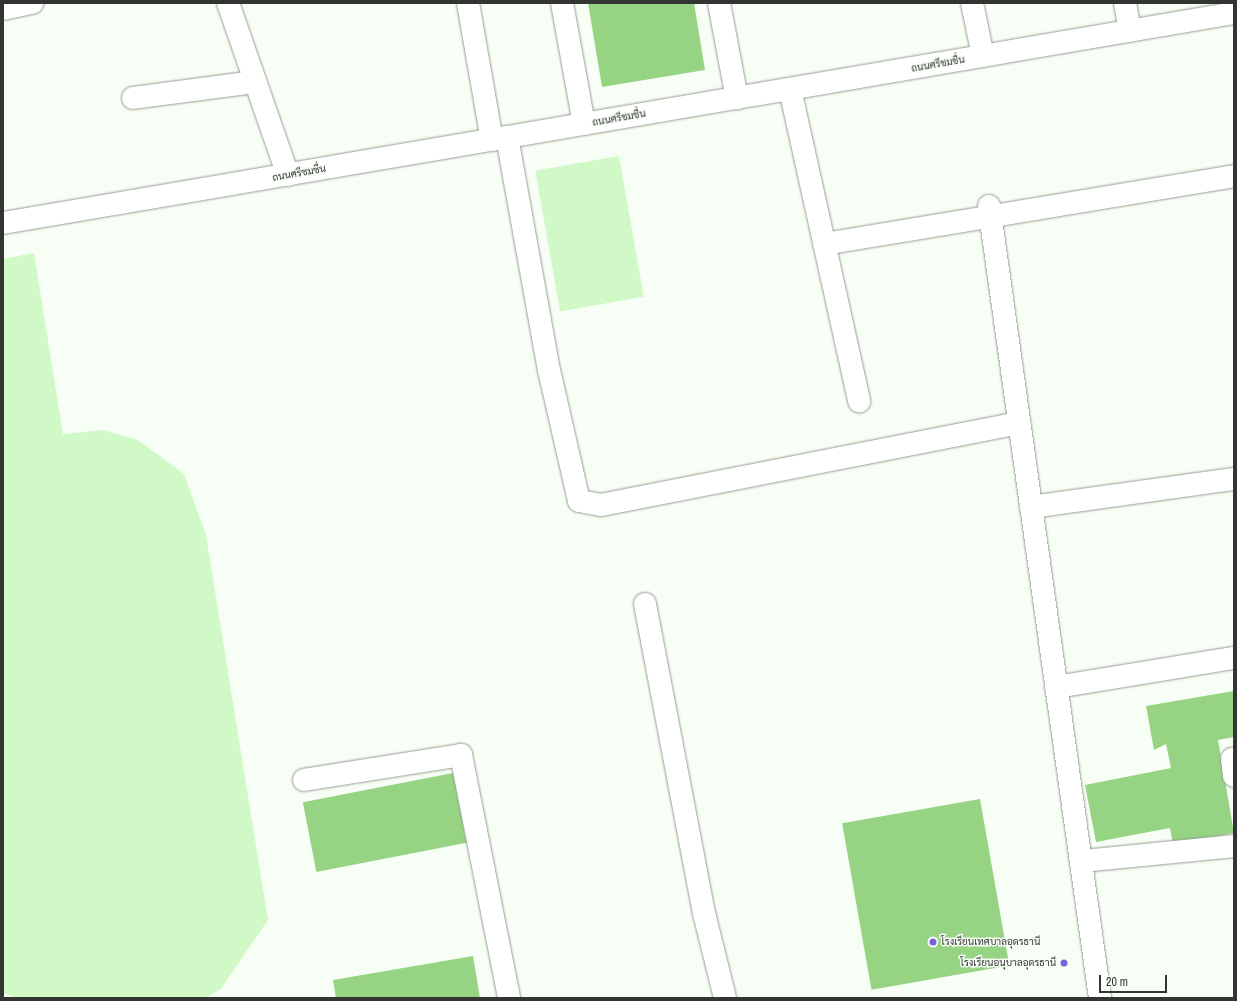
<!DOCTYPE html>
<meta charset="utf-8">
<style>
body{margin:0}
#map{position:relative;width:1237px;height:1001px;overflow:hidden;background:#f7fef5;font-family:"Archivo Narrow",Sarabun,sans-serif}
div>[style]{position:absolute}
[style*='--x']{left:calc(var(--x)*1px);top:calc(var(--y)*1px);width:calc(var(--w)*1px);rotate:calc(var(--a)*1deg)}
.green>*{inset:0;background:#d1f9c7;transform-origin:0 0}
.building>*{inset:0;background:#96d484;transform-origin:0 0}
.roads{filter:drop-shadow(0 0 1px #969c94) drop-shadow(0 0 1px #969c94)}
.minor>*{height:22px;margin:-11px;padding:0 11px;transform-origin:11px;border-radius:11px;background:#fff}
.dots>*{width:11px;height:11px;translate:-50% -50%;box-sizing:border-box;border:2px solid #f7fef5;border-radius:50%}
span{translate:-50% -50%;white-space:nowrap;text-align:center;line-height:1.15;-webkit-text-stroke:3px #f7fef5;paint-order:stroke}
.street-label{font-size:10px;color:#333532}
.poi-label{font-size:10px;color:#333532}
.left{translate:0 -50%;text-align:left}
.right{translate:-100% -50%;text-align:right}
.frame{position:absolute;inset:0;border:4px solid #333532;pointer-events:none}
.scale{position:absolute;left:1099px;top:975px;width:68px;height:18px;box-sizing:border-box;border:2px solid #333532;border-top:0;padding-left:5px;font-size:12px;line-height:14px;white-space:nowrap;color:#333532;-webkit-text-stroke:3px #f7fef5;paint-order:stroke}
</style>
<div id="map">
<div class="green">
<div style="left:619px;top:156px;width:143px;height:85px;rotate:80deg"></div>
<div style="clip-path:polygon(34px 253px,63px 434px,103px 430px,138px 440px,184px 474px,206px 535px,268px 920px,221px 989px,205px 998px,15px 998px,3px 992px,3px 259px)"></div>
</div>
<div class="building">
<div style="clip-path:polygon(588px 3px,694px 3px,705px 70px,602px 87px)"></div>
<div style="clip-path:polygon(1234px 691px,1234px 737px,1218px 740px,1234px 833px,1173px 845px,1170px 828px,1096px 842px,1085px 785px,1171px 768px,1166px 744px,1154px 750px,1146px 706px)"></div>
<div style="left:453px;top:773px;width:71px;height:153px;rotate:79deg"></div>
<div style="left:980px;top:799px;width:169px;height:140px;rotate:80deg"></div>
<div style="clip-path:polygon(473px 956px,480px 998px,336px 998px,333px 980px)"></div>
</div>
<div class="roads">
<div class="minor">
<div style="--x:228;--y:3;--w:182;--a:70.8"></div>
<div style="--x:468;--y:3;--w:139;--a:80.1"></div>
<div style="--x:562;--y:3;--w:123;--a:79.7"></div>
<div style="--x:719;--y:3;--w:97;--a:79.3"></div>
<div style="--x:972;--y:3;--w:54;--a:78.3"></div>
<div style="--x:1125;--y:3;--w:28;--a:80"></div>
<div style="--x:3;--y:9;--w:30;--a:-12"></div>
<div style="--x:790;--y:89;--w:320;--a:77.5"></div>
<div style="--x:133;--y:98;--w:123;--a:-7.5"></div>
<div style="--x:507;--y:137;--w:237;--a:79.8"></div>
<div style="--x:549;--y:370;--w:134;--a:77.1"></div>
<div style="--x:579;--y:501;--w:22;--a:10"></div>
<div style="--x:601;--y:505;--w:426;--a:-11.1"></div>
<div style="--x:989;--y:206;--w:800;--a:82.02"></div>
<div style="--x:3;--y:223;--w:1249;--a:-9.68"></div>
<div style="--x:824;--y:244;--w:416;--a:-9.4"></div>
<div style="--x:1031;--y:507;--w:205;--a:-7.9"></div>
<div style="--x:645;--y:604;--w:315;--a:79.2"></div>
<div style="--x:704;--y:913;--w:88;--a:76.1"></div>
<div style="--x:1056;--y:687;--w:180;--a:-9.3"></div>
<div style="--x:1232;--y:759;--w:17;--a:83"></div>
<div style="--x:304;--y:780;--w:159;--a:-9"></div>
<div style="--x:461;--y:755;--w:248;--a:78.8"></div>
<div style="--x:1082;--y:861;--w:153;--a:-5.6"></div>
</div>
</div>
<div class="dots">
<div style="left:933px;top:942px;background:#7a61dc"></div>
<div style="left:1064px;top:963px;background:#7a61dc"></div>
</div>
<div class="street-label">
<span style="left:938px;top:64px;rotate:-10deg">ถนนศรีชมชื่น</span>
<span style="left:619px;top:118px;rotate:-10deg">ถนนศรีชมชื่น</span>
<span style="left:299px;top:173px;rotate:-10deg">ถนนศรีชมชื่น</span>
</div>
<div class="poi-label">
<span class="left" style="left:941px;top:942px">โรงเรียนเทศบาลอุดรธานี</span>
<span class="right" style="left:1056px;top:963px">โรงเรียนอนุบาลอุดรธานี</span>
</div>
<div class="frame"></div>
<div class="scale">20 m</div>
</div>
